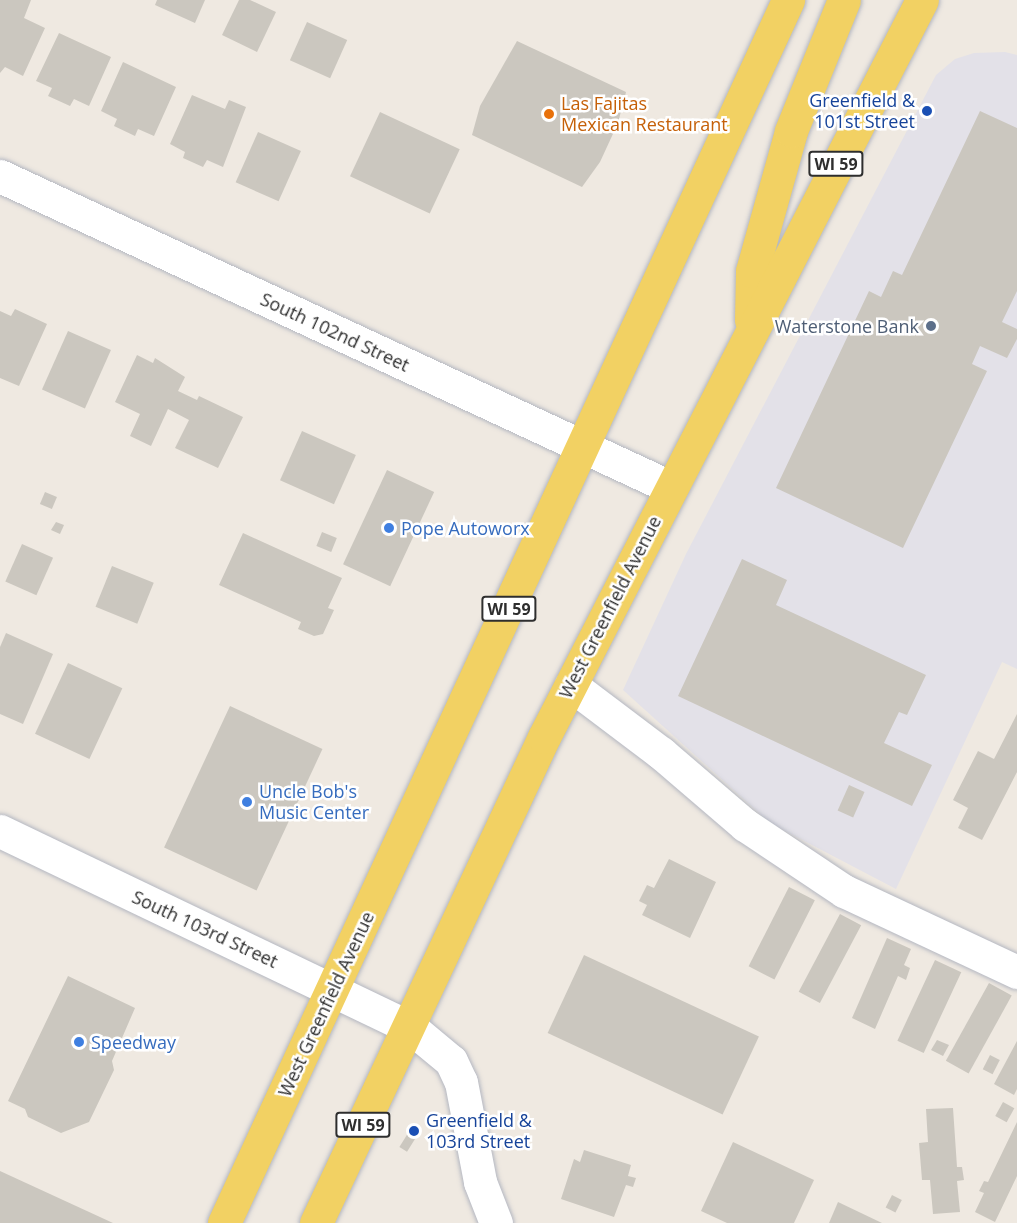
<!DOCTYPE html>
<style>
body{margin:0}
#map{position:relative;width:1017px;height:1223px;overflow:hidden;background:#efe9e1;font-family:"Open Sans",sans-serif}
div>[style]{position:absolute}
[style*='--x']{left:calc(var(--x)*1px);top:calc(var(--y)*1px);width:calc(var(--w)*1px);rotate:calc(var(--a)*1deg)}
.industrial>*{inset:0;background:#e3e1e8}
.building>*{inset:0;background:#cbc7bf;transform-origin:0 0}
.roads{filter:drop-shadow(0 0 2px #b4b7c1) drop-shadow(0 0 2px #b4b7c1)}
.minor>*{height:33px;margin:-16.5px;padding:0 16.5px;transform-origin:16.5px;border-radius:16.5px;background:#fff}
.major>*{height:33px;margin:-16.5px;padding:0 16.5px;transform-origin:16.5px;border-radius:16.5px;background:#f2d163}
.dots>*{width:16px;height:16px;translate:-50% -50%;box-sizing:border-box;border:3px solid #fff;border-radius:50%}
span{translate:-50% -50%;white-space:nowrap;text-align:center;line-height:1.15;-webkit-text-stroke:5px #fff;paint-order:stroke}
.shield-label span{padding:2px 4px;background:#fff;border:2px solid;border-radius:4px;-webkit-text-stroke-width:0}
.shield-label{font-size:16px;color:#2e2e2e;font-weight:700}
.transit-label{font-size:18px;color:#164399}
.right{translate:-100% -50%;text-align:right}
.left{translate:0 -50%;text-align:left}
.food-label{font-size:18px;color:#c56008}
.service-label{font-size:18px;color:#4e5e75}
.street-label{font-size:18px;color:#2e2e2e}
.shop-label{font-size:18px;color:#366cbe}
</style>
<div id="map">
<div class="industrial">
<div style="clip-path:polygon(1005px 52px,1017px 55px,1017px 669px,1002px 662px,896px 889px,770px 823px,623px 690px,686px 554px,936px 75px,955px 59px,974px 53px)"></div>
</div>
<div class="building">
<div style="clip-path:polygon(0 0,31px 0,24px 18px,45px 28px,23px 76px,5px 67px,0 73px)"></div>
<div style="clip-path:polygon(157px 0,205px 0,195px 23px,155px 5px)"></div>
<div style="clip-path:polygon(239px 0,250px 0,276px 12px,257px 52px,222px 35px)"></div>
<div style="left:307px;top:22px;width:44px;height:42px;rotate:24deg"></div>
<div style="clip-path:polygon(59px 33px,111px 57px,89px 106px,74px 99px,70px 106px,48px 96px,52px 88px,36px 81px)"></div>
<div style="clip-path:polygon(517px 41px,626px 92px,618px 123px,600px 162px,582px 187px,472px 135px,480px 106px)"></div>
<div style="clip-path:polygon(123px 62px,176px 87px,154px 136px,138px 129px,135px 136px,114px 126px,117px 119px,101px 111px)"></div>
<div style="clip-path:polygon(192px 95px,225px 109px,229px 100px,246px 107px,223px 167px,207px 160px,203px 167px,183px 158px,185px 152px,170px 144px)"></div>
<div style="clip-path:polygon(980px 111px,1017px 128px,1017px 291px,1002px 322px,1017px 329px,1017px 339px,1007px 358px,980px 346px,972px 364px,987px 371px,903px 548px,776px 488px,869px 291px,881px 297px,893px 271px,902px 275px)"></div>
<div style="left:380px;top:112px;width:88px;height:71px;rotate:25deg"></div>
<div style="left:258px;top:132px;width:47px;height:55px;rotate:24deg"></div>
<div style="clip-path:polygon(15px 309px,47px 324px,19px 386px,0 378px,0 311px,11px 316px)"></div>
<div style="left:68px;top:331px;width:47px;height:64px;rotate:24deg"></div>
<div style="clip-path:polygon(137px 355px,153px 363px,155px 358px,185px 377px,178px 391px,197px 400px,199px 396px,243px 417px,218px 468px,175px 448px,189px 420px,168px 409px,151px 446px,130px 436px,140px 414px,115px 402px)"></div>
<div style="left:302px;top:431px;width:59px;height:54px;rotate:24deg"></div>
<div style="left:387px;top:470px;width:52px;height:104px;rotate:25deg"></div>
<div style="left:45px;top:492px;width:13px;height:13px;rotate:23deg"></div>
<div style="clip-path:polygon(56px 522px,64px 525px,60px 534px,51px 530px)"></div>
<div style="left:322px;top:532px;width:16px;height:15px;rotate:22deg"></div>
<div style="clip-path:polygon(243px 533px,342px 578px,328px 608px,334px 610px,323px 634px,314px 636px,298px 629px,301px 622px,219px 585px)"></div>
<div style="left:22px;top:544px;width:34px;height:41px;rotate:24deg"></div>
<div style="clip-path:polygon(742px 559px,787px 580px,776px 605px,926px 675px,907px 715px,899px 712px,884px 743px,932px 765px,912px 806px,678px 696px)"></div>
<div style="left:112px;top:566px;width:45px;height:44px;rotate:22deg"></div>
<div style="clip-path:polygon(6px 633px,53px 654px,23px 724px,0 714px,0 647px)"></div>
<div style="left:68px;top:663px;width:60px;height:78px;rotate:25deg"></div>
<div style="left:230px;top:706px;width:102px;height:156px;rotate:25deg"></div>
<div style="clip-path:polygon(1017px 714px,1017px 772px,982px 840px,958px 828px,968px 808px,953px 800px,978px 751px,994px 759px)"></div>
<div style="left:849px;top:785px;width:17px;height:28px;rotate:24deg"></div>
<div style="clip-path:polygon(669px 859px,716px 882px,690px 938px,642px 915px,647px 905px,639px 901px,647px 885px,654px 888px)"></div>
<div style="left:789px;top:887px;width:29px;height:89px;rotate:27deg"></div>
<div style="left:840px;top:914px;width:24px;height:88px;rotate:28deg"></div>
<div style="clip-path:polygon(887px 938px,911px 949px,904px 965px,910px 968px,906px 980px,898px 976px,875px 1029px,852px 1018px)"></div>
<div style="left:584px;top:955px;width:193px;height:86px;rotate:25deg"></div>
<div style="left:935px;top:960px;width:29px;height:89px;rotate:25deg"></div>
<div style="clip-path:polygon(68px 976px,135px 1008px,112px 1061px,114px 1070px,89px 1122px,61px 1133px,28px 1117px,25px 1109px,8px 1101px)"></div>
<div style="left:989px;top:983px;width:26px;height:89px;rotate:29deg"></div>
<div style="clip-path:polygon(937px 1040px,949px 1045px,943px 1056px,931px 1050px)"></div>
<div style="clip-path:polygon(1017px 1041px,1017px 1089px,1014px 1095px,994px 1084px)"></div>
<div style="left:990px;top:1055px;width:11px;height:16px;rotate:27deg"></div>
<div style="left:1003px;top:1102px;width:13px;height:16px;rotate:29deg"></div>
<div style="clip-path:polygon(953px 1108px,957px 1167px,962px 1167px,964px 1180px,957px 1181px,960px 1212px,933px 1214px,930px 1180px,922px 1180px,919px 1143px,928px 1142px,926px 1109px)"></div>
<div style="clip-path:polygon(1017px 1122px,1017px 1176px,995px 1222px,975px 1212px,984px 1193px,979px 1191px,984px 1181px,988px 1182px)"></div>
<div style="left:410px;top:1130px;width:9px;height:20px;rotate:32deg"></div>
<div style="clip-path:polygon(733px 1142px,814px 1180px,794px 1223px,727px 1223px,701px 1211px)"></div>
<div style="clip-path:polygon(584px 1150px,631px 1165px,628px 1176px,636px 1178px,633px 1187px,626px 1185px,614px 1217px,561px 1199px,574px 1159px,580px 1162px)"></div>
<div style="clip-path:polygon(0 1171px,113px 1223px,0 1223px)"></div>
<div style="left:892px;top:1195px;width:11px;height:14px;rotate:27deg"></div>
<div style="clip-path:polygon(838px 1202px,882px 1223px,829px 1223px)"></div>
</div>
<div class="roads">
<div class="minor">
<div style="--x:0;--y:176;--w:739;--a:24.9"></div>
<div style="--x:571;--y:685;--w:113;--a:37.1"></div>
<div style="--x:661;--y:753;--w:111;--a:40.6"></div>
<div style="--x:745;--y:825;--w:119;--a:33.7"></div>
<div style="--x:844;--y:891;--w:191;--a:25.1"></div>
<div style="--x:0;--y:831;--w:454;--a:25.6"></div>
<div style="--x:410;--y:1027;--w:53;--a:39.7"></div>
<div style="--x:451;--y:1061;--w:23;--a:65"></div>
<div style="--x:461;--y:1082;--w:102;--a:79.2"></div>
<div style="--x:480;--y:1182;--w:44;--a:68.7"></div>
</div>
<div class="major">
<div style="--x:751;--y:320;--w:49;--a:-88.8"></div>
<div style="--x:752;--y:271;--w:145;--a:-74.4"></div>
<div style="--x:791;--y:131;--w:141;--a:-68"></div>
<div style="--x:224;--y:1223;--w:1347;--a:-65.24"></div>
<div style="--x:316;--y:1223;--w:537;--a:-64.87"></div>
<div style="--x:544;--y:737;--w:828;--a:-62.85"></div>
</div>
</div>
<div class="dots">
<div style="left:927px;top:111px;background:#1a4fb4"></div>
<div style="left:549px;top:114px;background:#e8710a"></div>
<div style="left:931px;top:326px;background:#5c6f8a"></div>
<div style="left:389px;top:528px;background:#3f7fe0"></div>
<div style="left:247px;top:802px;background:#3f7fe0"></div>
<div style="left:79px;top:1042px;background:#3f7fe0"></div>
<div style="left:414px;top:1131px;background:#1a4fb4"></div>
</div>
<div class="shield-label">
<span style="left:836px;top:164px">WI 59</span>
<span style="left:509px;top:609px">WI 59</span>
<span style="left:363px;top:1125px">WI 59</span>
</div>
<div class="transit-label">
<span class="right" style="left:915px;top:111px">Greenfield &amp;<br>101st Street</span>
<span class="left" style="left:426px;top:1131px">Greenfield &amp;<br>103rd Street</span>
</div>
<div class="food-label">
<span class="left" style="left:561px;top:114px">Las Fajitas<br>Mexican Restaurant</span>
</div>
<div class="service-label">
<span class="right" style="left:919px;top:326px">Waterstone Bank</span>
</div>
<div class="street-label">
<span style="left:335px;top:332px;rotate:25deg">South 102nd Street</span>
<span style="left:610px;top:607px;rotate:-63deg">West Greenfield Avenue</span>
<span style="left:205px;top:929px;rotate:25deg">South 103rd Street</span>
<span style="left:326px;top:1004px;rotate:-65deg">West Greenfield Avenue</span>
</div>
<div class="shop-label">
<span class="left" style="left:401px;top:528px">Pope Autoworx</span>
<span class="left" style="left:259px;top:802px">Uncle Bob's<br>Music Center</span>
<span class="left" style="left:91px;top:1042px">Speedway</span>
</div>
</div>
